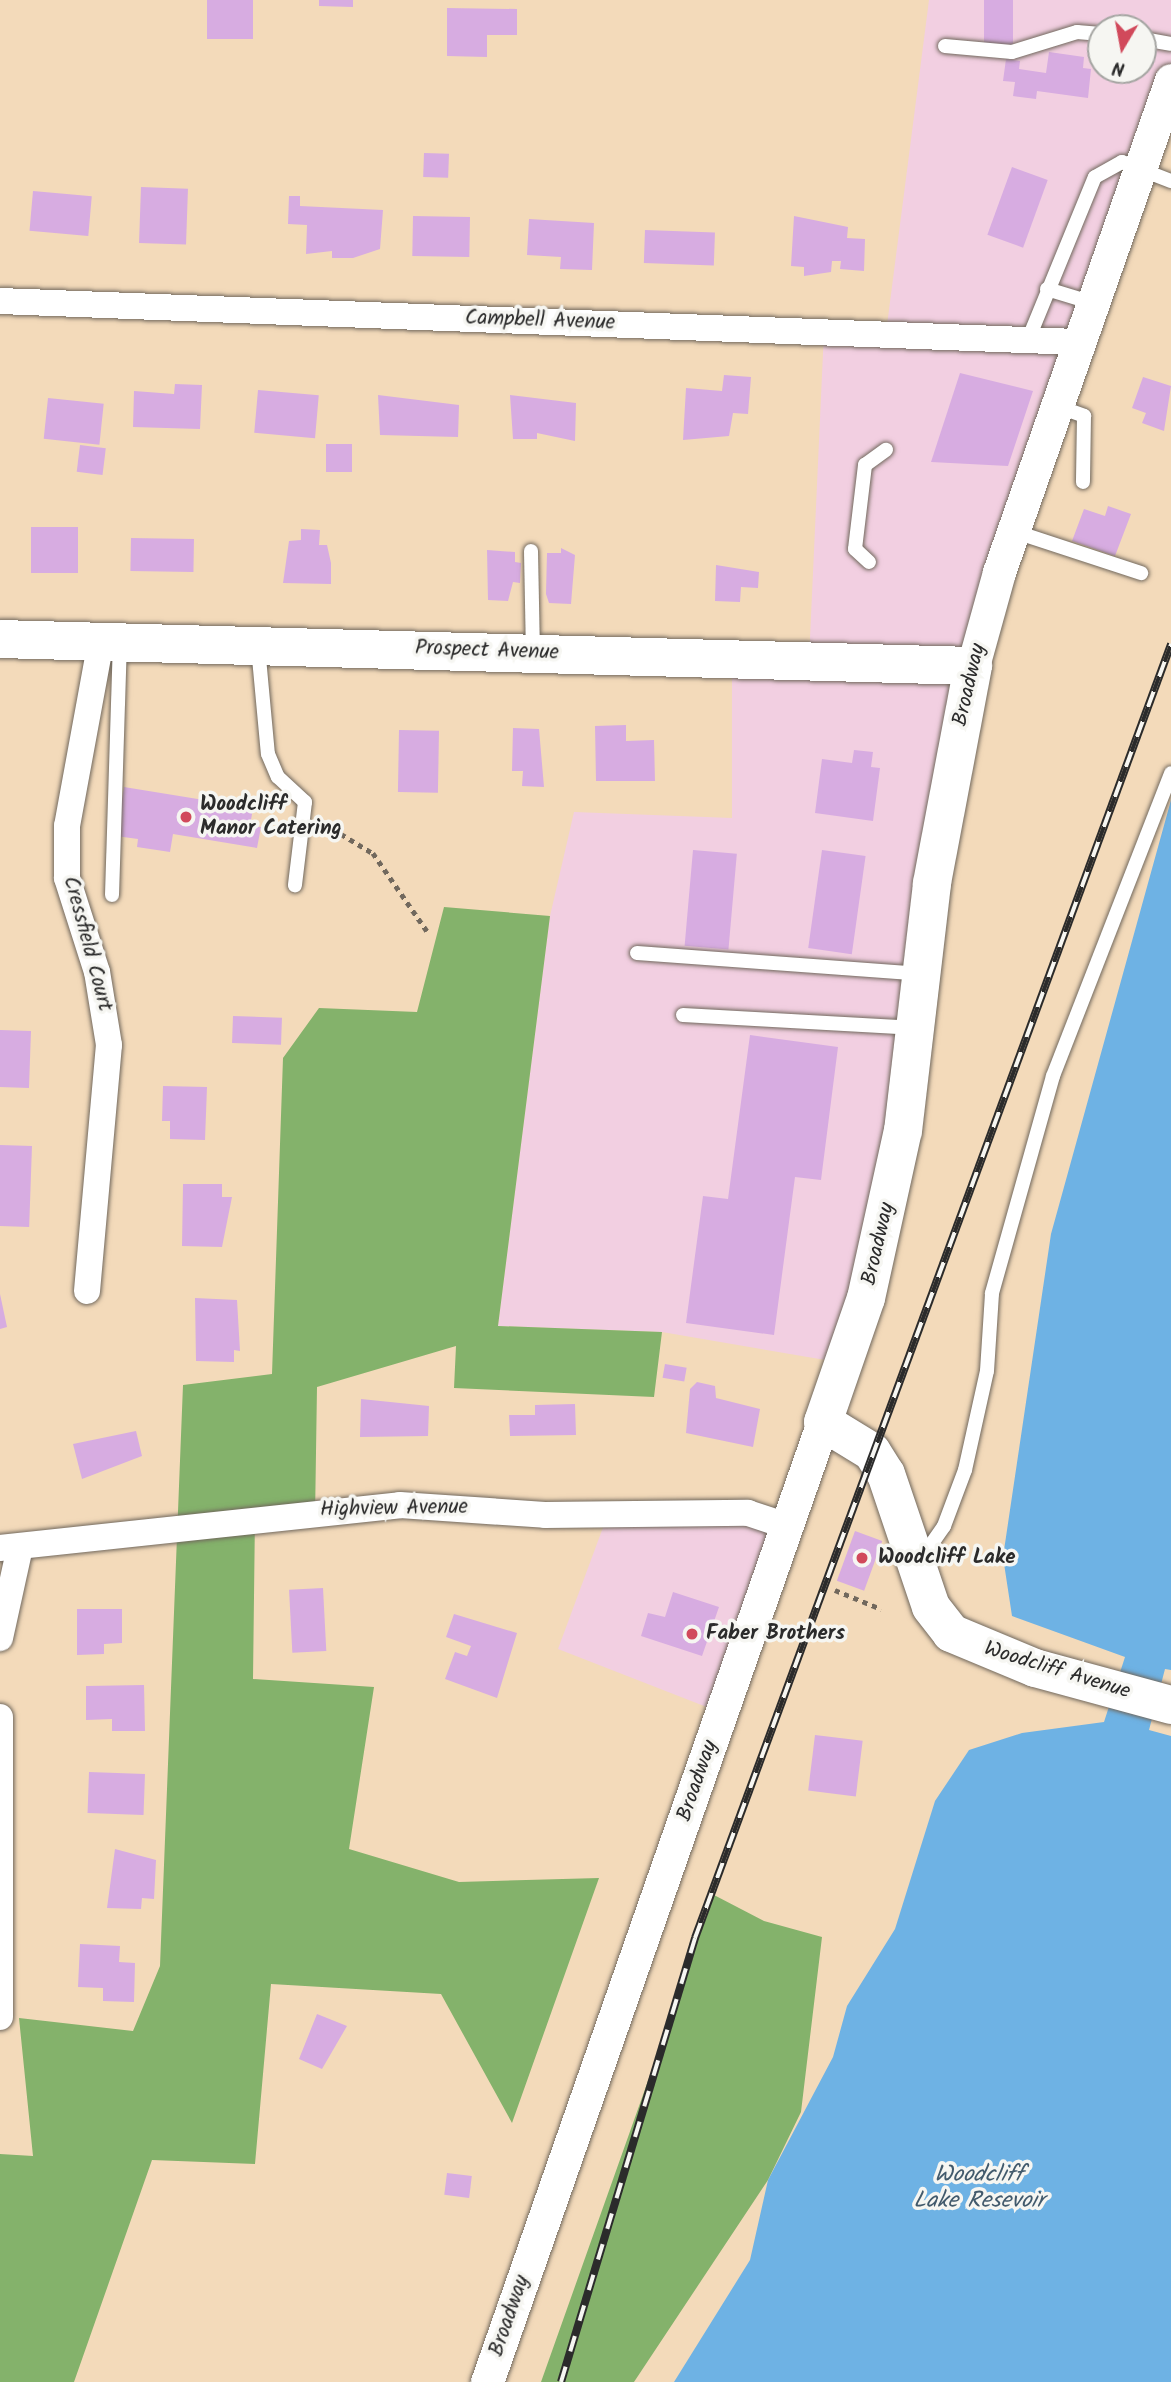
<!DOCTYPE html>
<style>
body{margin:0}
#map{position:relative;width:1171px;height:2382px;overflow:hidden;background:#f3daba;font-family:Kalam,sans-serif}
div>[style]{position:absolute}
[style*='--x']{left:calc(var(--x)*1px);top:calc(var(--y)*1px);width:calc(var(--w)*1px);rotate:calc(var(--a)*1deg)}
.built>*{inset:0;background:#f2cfe1}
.forest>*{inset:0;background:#84b26b}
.water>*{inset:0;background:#6eb2e4}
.building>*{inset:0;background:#d7ace1;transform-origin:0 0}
.path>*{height:4.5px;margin-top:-2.25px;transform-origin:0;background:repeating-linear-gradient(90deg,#71685d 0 5px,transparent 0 10px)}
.roads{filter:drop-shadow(0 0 2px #71685d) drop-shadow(0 0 2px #71685d)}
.service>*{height:14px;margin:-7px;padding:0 7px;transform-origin:7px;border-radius:7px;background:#fff}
.minor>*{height:26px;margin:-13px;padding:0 13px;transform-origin:13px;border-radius:13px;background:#fff}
.tertiary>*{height:33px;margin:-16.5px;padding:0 16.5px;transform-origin:16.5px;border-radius:16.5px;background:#fff}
.secondary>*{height:38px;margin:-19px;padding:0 19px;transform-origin:19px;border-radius:19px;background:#fff}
.rail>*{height:8px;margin-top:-4px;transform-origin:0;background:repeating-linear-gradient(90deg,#f6f6f2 0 16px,#2b2b2b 0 32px);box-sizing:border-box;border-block:2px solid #2b2b2b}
.dots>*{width:19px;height:19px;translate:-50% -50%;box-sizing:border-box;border:4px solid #f6f6f2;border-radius:50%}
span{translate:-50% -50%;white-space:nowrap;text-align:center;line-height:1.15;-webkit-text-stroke:7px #f6f6f2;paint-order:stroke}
.street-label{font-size:21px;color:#2b2b2b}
.poi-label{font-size:21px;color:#2b2b2b;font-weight:700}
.left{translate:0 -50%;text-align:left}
.water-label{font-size:23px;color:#425a6c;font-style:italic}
.north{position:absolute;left:1087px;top:14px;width:70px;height:70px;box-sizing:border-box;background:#f6f6f2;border:2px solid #a5a5a2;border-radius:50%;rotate:190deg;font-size:19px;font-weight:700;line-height:28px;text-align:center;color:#2b2b2b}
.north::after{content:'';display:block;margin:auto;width:24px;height:32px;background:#d1495b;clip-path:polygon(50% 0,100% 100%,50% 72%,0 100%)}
</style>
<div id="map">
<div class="built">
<div style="clip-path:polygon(evenodd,929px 0,1171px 0,1171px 80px,999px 572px,843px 1363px,662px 1332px,498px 1326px,550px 916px,574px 812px,732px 818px,732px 658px,809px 660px,824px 331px,886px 333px,929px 0,1101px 28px,1143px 28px,1143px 70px,1101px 70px,1101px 28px)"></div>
<div style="clip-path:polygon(608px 1514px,787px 1526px,722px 1713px,558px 1649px)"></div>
</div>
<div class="forest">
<div style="clip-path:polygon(444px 907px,550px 916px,498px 1326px,662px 1332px,654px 1397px,454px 1388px,456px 1346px,317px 1387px,315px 1518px,255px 1515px,253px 1679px,374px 1687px,349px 1849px,459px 1882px,599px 1878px,512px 2123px,441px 1994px,271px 1984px,255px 2164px,152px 2160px,74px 2382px,0 2382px,0 2154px,33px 2156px,19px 2018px,133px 2031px,160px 1966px,183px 1385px,272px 1374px,283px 1058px,319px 1008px,417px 1012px)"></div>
<div style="clip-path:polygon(714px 1895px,764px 1921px,822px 1937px,801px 2112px,768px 2180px,634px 2382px,541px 2382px)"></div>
</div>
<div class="water">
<div style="clip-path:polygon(1171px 800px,1171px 1670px,1165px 1669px,1149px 1730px,1171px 1736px,1171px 2382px,674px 2382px,750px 2260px,768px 2180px,833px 2057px,847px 2006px,895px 1929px,935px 1801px,969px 1750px,1022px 1733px,1104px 1722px,1125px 1657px,1012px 1616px,1003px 1557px,1051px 1234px)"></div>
</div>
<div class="building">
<div style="left:207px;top:0;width:46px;height:39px"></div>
<div style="clip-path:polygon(319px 0,353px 0,353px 7px,319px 6px)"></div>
<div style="left:984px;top:0;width:29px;height:45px"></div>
<div style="clip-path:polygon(447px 8px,517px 9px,517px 35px,487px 35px,487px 57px,447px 56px)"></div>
<div style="clip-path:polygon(1049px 52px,1084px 57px,1083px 68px,1091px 69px,1088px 98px,1037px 91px,1036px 99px,1013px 96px,1015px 82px,1003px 81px,1006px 59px,1020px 61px,1019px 69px,1046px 73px)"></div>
<div style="left:424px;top:153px;width:25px;height:24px;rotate:2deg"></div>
<div style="left:1012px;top:167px;width:38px;height:72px;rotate:20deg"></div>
<div style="left:141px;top:187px;width:47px;height:56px;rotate:2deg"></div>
<div style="left:33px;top:191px;width:59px;height:40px;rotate:5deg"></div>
<div style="clip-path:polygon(289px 196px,300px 196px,300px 206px,383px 210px,380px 249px,353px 258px,332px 258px,332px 251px,306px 254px,307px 225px,288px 224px)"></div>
<div style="left:413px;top:216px;width:57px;height:40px;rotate:1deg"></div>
<div style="clip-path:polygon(794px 216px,848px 227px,847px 238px,865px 239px,864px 271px,840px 269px,841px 261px,832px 261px,831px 272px,804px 276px,804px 267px,791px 266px)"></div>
<div style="clip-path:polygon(529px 219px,594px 223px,592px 270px,560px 269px,561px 257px,527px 255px)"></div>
<div style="left:645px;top:230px;width:70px;height:33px;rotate:2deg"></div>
<div style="clip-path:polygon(960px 373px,1033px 391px,1008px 466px,931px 462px)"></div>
<div style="clip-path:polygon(724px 375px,751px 377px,748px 414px,733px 413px,729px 436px,683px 440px,686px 388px,722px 391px)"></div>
<div style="clip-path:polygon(1143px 377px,1171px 386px,1164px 431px,1142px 423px,1146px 413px,1132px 408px)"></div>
<div style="clip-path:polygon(175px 384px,202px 385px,200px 429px,133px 427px,134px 391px,174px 394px)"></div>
<div style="left:258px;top:390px;width:61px;height:43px;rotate:5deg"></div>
<div style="clip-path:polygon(378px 395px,459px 405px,458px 437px,380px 435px)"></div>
<div style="clip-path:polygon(510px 395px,576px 403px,575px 441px,537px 433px,537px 439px,513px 439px)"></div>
<div style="left:48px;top:398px;width:56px;height:41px;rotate:6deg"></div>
<div style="left:326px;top:444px;width:26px;height:28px"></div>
<div style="left:80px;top:445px;width:26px;height:27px;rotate:7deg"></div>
<div style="clip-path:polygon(1108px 506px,1131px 514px,1115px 556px,1072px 541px,1084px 509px,1105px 516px)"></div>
<div style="left:31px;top:527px;width:47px;height:46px"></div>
<div style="clip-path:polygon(301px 529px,320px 530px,319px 545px,327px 545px,331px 563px,331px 584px,283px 583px,289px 541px,301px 540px)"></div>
<div style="left:131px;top:538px;width:63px;height:33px;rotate:1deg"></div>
<div style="clip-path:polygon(561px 548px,575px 555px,571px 604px,549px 603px,546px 594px,547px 553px,561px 553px)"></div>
<div style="clip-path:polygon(487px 550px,515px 552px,515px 562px,521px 563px,520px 583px,513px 582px,508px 601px,488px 600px)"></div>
<div style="clip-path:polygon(716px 565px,759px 572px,758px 588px,741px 587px,740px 602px,715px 601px)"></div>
<div style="clip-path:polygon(626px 725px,626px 741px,654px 740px,655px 781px,596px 781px,595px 726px)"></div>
<div style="clip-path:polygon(513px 728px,539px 729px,544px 787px,522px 786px,523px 771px,512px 771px)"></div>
<div style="left:399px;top:730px;width:40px;height:62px;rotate:1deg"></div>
<div style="clip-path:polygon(854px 750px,873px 752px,871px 767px,880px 768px,873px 821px,815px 813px,822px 759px,852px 763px)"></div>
<div style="clip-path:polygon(124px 787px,253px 808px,250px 826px,261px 827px,257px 848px,173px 834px,170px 852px,137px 847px,138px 839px,116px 836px)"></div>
<div style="left:693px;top:850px;width:44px;height:96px;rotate:5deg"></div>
<div style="left:822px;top:850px;width:44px;height:99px;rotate:8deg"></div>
<div style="left:233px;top:1016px;width:49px;height:27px;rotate:2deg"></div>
<div style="left:0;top:1030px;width:31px;height:57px;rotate:2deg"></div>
<div style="clip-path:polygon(750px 1035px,838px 1047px,821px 1180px,795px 1177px,774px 1335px,686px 1323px,703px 1196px,728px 1199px)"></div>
<div style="clip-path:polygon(163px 1086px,207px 1087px,205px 1140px,170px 1139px,170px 1121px,162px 1121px)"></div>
<div style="left:0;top:1145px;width:32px;height:81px;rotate:2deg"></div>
<div style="clip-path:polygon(183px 1184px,222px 1184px,222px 1197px,232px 1197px,222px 1247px,182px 1246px)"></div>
<div style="clip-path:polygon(0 1294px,7px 1327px,0 1329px)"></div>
<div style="clip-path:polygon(195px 1298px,237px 1300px,240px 1351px,234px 1350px,234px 1362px,196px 1361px)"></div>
<div style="left:665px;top:1364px;width:22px;height:14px;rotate:10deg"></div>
<div style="clip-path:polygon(697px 1382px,715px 1386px,716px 1398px,760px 1409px,753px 1447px,686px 1433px,690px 1389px)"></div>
<div style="clip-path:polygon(361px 1399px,429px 1406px,428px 1436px,360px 1437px)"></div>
<div style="clip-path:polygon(575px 1404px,576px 1435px,510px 1436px,509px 1415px,535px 1415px,535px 1405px)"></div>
<div style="clip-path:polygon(136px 1431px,142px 1456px,82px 1479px,73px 1444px)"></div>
<div style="left:855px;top:1531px;width:29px;height:53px;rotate:20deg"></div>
<div style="left:323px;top:1588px;width:63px;height:34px;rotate:87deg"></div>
<div style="clip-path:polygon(673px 1592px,719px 1607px,702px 1656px,641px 1636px,648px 1613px,665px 1617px)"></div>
<div style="clip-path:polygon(77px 1609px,122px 1609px,122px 1643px,104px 1644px,104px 1654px,77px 1655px)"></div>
<div style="clip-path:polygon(454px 1614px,517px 1633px,497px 1698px,445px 1679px,455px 1652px,467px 1656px,471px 1646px,446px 1637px)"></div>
<div style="clip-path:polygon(144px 1685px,145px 1731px,112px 1731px,112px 1719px,86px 1720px,86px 1686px)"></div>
<div style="left:815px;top:1735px;width:48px;height:56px;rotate:7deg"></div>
<div style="left:89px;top:1772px;width:56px;height:41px;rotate:2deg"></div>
<div style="clip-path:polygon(115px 1849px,156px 1860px,154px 1899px,142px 1898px,141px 1909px,107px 1908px)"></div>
<div style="clip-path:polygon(80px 1944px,120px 1946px,119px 1962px,135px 1963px,134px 2002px,103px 2001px,103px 1988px,78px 1987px)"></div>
<div style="clip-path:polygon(317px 2014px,347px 2026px,322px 2069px,299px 2059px)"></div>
<div style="left:447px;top:2173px;width:25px;height:22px;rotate:7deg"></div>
</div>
<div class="path">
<div style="--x:320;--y:831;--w:21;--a:8"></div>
<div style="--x:341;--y:834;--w:37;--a:31"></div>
<div style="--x:373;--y:853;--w:95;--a:55.3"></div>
<div style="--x:835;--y:1590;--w:50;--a:22.4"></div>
</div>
<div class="roads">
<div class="service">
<div style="--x:1143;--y:39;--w:28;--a:10"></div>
<div style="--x:945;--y:46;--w:67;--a:5.1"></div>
<div style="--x:1012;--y:52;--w:68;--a:-17.1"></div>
<div style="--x:1077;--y:32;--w:24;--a:5"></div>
<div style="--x:1047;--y:289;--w:48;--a:16.9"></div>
<div style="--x:1028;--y:340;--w:176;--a:-67.7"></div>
<div style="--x:1095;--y:177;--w:31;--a:-29"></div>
<div style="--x:1122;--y:162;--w:53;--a:21.2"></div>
<div style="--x:1057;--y:406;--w:29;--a:20"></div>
<div style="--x:1084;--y:416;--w:66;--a:90.9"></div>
<div style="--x:1013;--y:531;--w:135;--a:18.2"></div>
<div style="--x:531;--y:551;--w:100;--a:88.9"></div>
<div style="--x:869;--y:562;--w:19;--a:-137"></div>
<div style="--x:855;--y:549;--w:85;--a:-83.2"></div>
<div style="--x:865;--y:465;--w:26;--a:-36"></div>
<div style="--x:258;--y:647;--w:107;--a:84.7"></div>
<div style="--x:268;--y:754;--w:25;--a:67"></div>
<div style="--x:278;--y:777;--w:37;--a:43"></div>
<div style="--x:305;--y:802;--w:84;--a:96.9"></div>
<div style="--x:112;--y:895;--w:252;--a:-88.2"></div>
<div style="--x:637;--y:953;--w:285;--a:4.2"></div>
<div style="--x:683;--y:1015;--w:229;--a:3.2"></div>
<div style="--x:921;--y:1559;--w:40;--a:-55.1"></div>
<div style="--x:944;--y:1526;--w:60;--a:-69.4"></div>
<div style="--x:965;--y:1470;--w:101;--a:-77.5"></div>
<div style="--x:987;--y:1371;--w:78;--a:-86.3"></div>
<div style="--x:992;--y:1293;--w:225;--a:-74.3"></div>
<div style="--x:1053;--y:1076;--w:325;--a:-68.7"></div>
</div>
<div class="minor">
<div style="--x:0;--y:301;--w:1080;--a:2.18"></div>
<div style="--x:87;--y:1291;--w:247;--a:-84.9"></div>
<div style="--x:109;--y:1045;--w:74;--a:-99.3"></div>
<div style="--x:97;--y:972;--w:99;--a:-107.7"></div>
<div style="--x:67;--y:878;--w:52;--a:-90"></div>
<div style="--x:67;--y:826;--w:188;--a:-79.6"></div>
<div style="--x:0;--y:1548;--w:402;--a:-6.1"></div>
<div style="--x:400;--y:1505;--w:145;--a:3.9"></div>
<div style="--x:545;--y:1515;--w:203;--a:-0.6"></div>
<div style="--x:748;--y:1513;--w:41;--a:18.4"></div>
<div style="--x:0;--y:1638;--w:93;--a:-77.6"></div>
<div style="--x:0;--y:1717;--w:300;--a:90"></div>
</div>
<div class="tertiary">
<div style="--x:973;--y:666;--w:98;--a:-74.5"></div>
<div style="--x:999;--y:572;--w:521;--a:-70.73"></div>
<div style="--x:487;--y:2382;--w:1017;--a:-70.71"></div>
</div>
<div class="secondary">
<div style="--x:0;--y:639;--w:973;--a:1.59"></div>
<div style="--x:973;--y:666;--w:222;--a:100.7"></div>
<div style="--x:932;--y:884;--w:248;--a:96.7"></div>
<div style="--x:903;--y:1130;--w:172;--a:102.4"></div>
<div style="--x:866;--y:1298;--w:131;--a:109.1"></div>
<div style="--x:823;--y:1422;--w:57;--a:31.5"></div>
<div style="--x:872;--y:1452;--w:26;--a:58"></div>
<div style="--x:886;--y:1474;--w:140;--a:71.3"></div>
<div style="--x:931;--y:1607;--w:33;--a:52"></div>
<div style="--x:951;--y:1633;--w:91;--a:22.6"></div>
<div style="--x:1035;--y:1668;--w:141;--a:15.2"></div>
</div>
</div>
<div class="rail">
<div style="--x:561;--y:2382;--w:464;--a:-73.2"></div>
<div style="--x:695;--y:1938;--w:1379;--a:-69.8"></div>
</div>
<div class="dots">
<div style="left:186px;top:817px;background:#d1495b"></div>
<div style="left:862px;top:1558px;background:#d1495b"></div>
<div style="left:692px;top:1634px;background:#d1495b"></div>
</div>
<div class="street-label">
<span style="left:540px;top:321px;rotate:2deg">Campbell Avenue</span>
<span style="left:487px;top:651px;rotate:2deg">Prospect Avenue</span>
<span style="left:970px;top:685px;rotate:-77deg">Broadway</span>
<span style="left:87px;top:944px;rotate:75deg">Cressfield Court</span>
<span style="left:879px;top:1244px;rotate:-77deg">Broadway</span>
<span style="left:394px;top:1509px;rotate:-1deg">Highview Avenue</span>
<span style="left:1057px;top:1671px;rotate:17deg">Woodcliff Avenue</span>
<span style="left:698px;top:1781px;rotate:-71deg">Broadway</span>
<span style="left:510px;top:2316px;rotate:-71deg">Broadway</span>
</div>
<div class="poi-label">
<span class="left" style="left:200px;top:817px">Woodcliff<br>Manor Catering</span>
<span class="left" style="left:878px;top:1558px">Woodcliff Lake</span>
<span class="left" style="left:706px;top:1634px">Faber Brothers</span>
</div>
<div class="water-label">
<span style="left:979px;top:2188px">Woodcliff<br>Lake Resevoir</span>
</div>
<div class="north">N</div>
</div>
